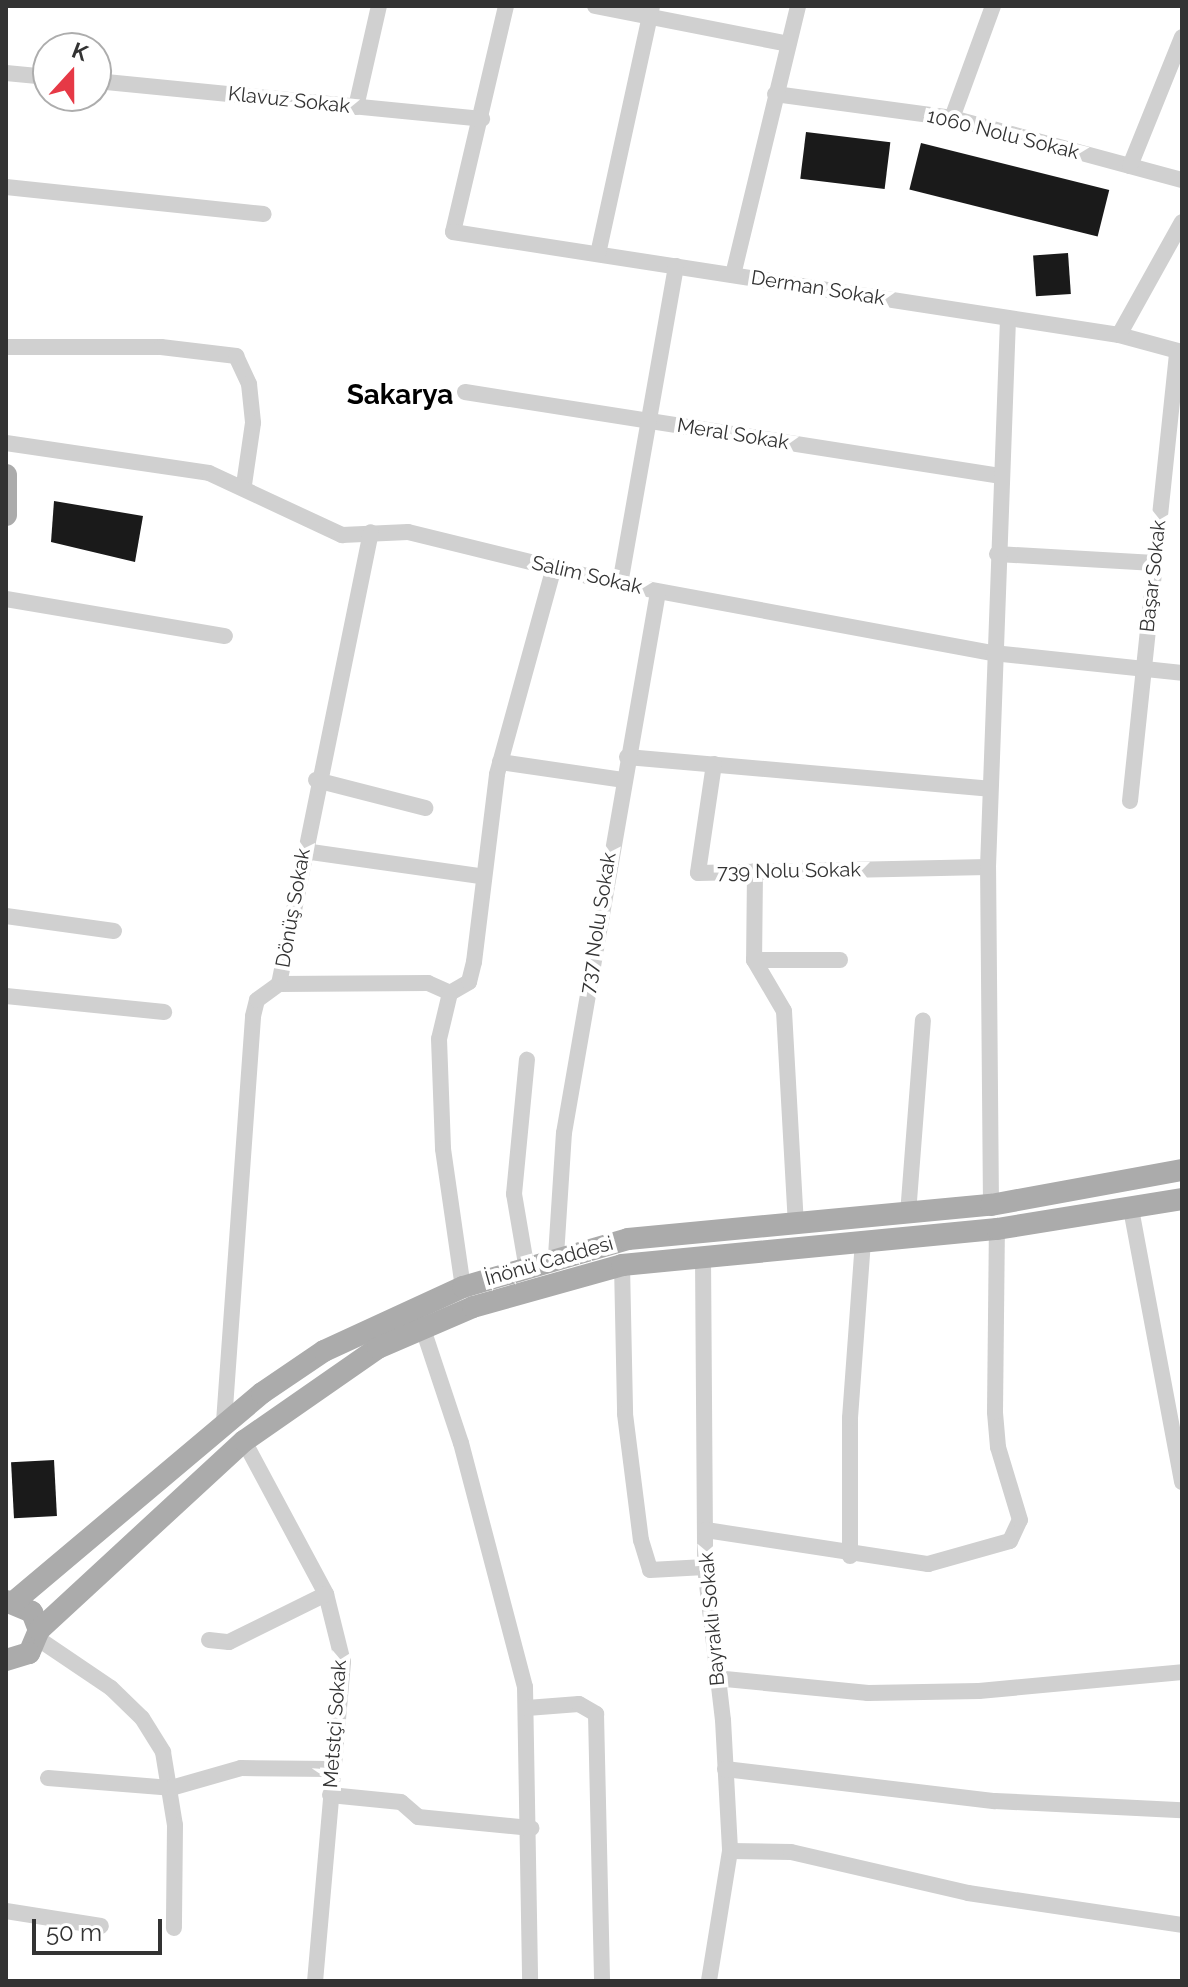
<!DOCTYPE html>
<meta charset="utf-8">
<style>
body{margin:0}
#map{position:relative;width:1188px;height:1987px;overflow:hidden;background:#fff;font-family:Raleway,sans-serif}
div>[style]{position:absolute}
[style*='--x']{left:calc(var(--x)*1px);top:calc(var(--y)*1px);width:calc(var(--w)*1px);rotate:calc(var(--a)*1deg)}
.building>*{inset:0;background:#1a1a1a;transform-origin:0 0}
.minor>*{height:16px;margin:-8px;padding:0 8px;transform-origin:8px;border-radius:8px;background:#d0d0d0}
.major>*{height:22px;margin:-11px;padding:0 11px;transform-origin:11px;border-radius:11px;background:#ababab}
span{translate:-50% -50%;white-space:nowrap;text-align:center;line-height:1.15;-webkit-text-stroke:8px #fff;paint-order:stroke}
.street-label{font-size:20px;color:#333}
.district-label{font-size:28px;color:#000;font-weight:700}
.frame{position:absolute;inset:0;border:8px solid #333;pointer-events:none}
.north{position:absolute;left:32px;top:32px;width:80px;height:80px;box-sizing:border-box;background:#fff;border:2px solid #adadad;border-radius:50%;rotate:21deg;font-size:22px;font-weight:700;line-height:32px;text-align:center;color:#333}
.north::after{content:'';display:block;margin:auto;width:28px;height:36px;background:#e63946;clip-path:polygon(50% 0,100% 100%,50% 72%,0 100%)}
.scale{position:absolute;left:32px;top:1919px;width:130px;height:36px;box-sizing:border-box;border:4px solid #333;border-top:0;padding-left:10px;font-size:24px;line-height:28px;white-space:nowrap;color:#333;-webkit-text-stroke:6px #fff;paint-order:stroke}
</style>
<div id="map">
<div class="building">
<div style="left:806px;top:132px;width:85px;height:47px;rotate:7deg"></div>
<div style="left:921px;top:143px;width:194px;height:48px;rotate:14deg"></div>
<div style="left:1068px;top:253px;width:41px;height:35px;rotate:86deg"></div>
<div style="clip-path:polygon(54px 501px,143px 516px,135px 562px,51px 542px)"></div>
<div style="left:54px;top:1460px;width:56px;height:43px;rotate:87deg"></div>
</div>
<div class="minor">
<div style="--x:506;--y:6;--w:232;--a:103.2"></div>
<div style="--x:453;--y:232;--w:674;--a:8.79"></div>
<div style="--x:1119;--y:335;--w:65;--a:15.1"></div>
<div style="--x:595;--y:6;--w:197;--a:11.1"></div>
<div style="--x:6;--y:73;--w:42;--a:5.4"></div>
<div style="--x:96;--y:81;--w:388;--a:5.6"></div>
<div style="--x:775;--y:94;--w:179;--a:7.7"></div>
<div style="--x:952;--y:118;--w:238;--a:15.1"></div>
<div style="--x:356;--y:107;--w:104;--a:-77.2"></div>
<div style="--x:952;--y:118;--w:119;--a:-69.9"></div>
<div style="--x:1130;--y:166;--w:139;--a:-68"></div>
<div style="--x:6;--y:187;--w:259;--a:6"></div>
<div style="--x:598;--y:254;--w:254;--a:-77.7"></div>
<div style="--x:733;--y:275;--w:277;--a:-76.4"></div>
<div style="--x:1119;--y:335;--w:129;--a:-60.9"></div>
<div style="--x:6;--y:347;--w:155;--a:0"></div>
<div style="--x:161;--y:347;--w:76;--a:6.8"></div>
<div style="--x:236;--y:356;--w:31;--a:65"></div>
<div style="--x:249;--y:384;--w:39;--a:84"></div>
<div style="--x:253;--y:423;--w:63;--a:98.3"></div>
<div style="--x:465;--y:392;--w:543;--a:8.91"></div>
<div style="--x:6;--y:443;--w:205;--a:8.4"></div>
<div style="--x:209;--y:473;--w:147;--a:25"></div>
<div style="--x:342;--y:535;--w:66;--a:-2.6"></div>
<div style="--x:408;--y:532;--w:218;--a:13.8"></div>
<div style="--x:620;--y:584;--w:379;--a:10.5"></div>
<div style="--x:993;--y:653;--w:190;--a:6"></div>
<div style="--x:997;--y:554;--w:158;--a:3.3"></div>
<div style="--x:620;--y:584;--w:323;--a:-80"></div>
<div style="--x:6;--y:599;--w:222;--a:9.6"></div>
<div style="--x:627;--y:757;--w:364;--a:5"></div>
<div style="--x:500;--y:762;--w:124;--a:8.3"></div>
<div style="--x:714;--y:764;--w:110;--a:98.4"></div>
<div style="--x:698;--y:873;--w:290;--a:-1.2"></div>
<div style="--x:316;--y:780;--w:113;--a:14.4"></div>
<div style="--x:1130;--y:801;--w:452;--a:-84"></div>
<div style="--x:304;--y:851;--w:178;--a:8.1"></div>
<div style="--x:755;--y:871;--w:89;--a:90.6"></div>
<div style="--x:754;--y:960;--w:59;--a:59.5"></div>
<div style="--x:784;--y:1011;--w:212;--a:86.8"></div>
<div style="--x:6;--y:916;--w:109;--a:7.9"></div>
<div style="--x:754;--y:960;--w:86;--a:0"></div>
<div style="--x:279;--y:984;--w:149;--a:-0.4"></div>
<div style="--x:428;--y:983;--w:24;--a:24"></div>
<div style="--x:450;--y:993;--w:22;--a:-30"></div>
<div style="--x:469;--y:982;--w:21;--a:-76"></div>
<div style="--x:474;--y:962;--w:189;--a:-83"></div>
<div style="--x:497;--y:774;--w:215;--a:-74.6"></div>
<div style="--x:450;--y:993;--w:47;--a:103.4"></div>
<div style="--x:439;--y:1039;--w:110;--a:87.9"></div>
<div style="--x:443;--y:1149;--w:139;--a:81.8"></div>
<div style="--x:6;--y:996;--w:159;--a:5.8"></div>
<div style="--x:991;--y:1205;--w:338;--a:-90.5"></div>
<div style="--x:988;--y:867;--w:549;--a:-87.91"></div>
<div style="--x:1131;--y:1209;--w:278;--a:79.4"></div>
<div style="--x:908;--y:1214;--w:194;--a:-85.6"></div>
<div style="--x:556;--y:1256;--w:123;--a:-86.3"></div>
<div style="--x:564;--y:1133;--w:549;--a:-80.14"></div>
<div style="--x:703;--y:1256;--w:311;--a:89.6"></div>
<div style="--x:705;--y:1567;--w:154;--a:83.3"></div>
<div style="--x:723;--y:1720;--w:131;--a:86.9"></div>
<div style="--x:730;--y:1851;--w:132;--a:99.2"></div>
<div style="--x:526;--y:1264;--w:71;--a:-99.7"></div>
<div style="--x:514;--y:1194;--w:135;--a:-84.5"></div>
<div style="--x:622;--y:1265;--w:149;--a:88.8"></div>
<div style="--x:625;--y:1414;--w:127;--a:82.8"></div>
<div style="--x:641;--y:1540;--w:31;--a:73"></div>
<div style="--x:650;--y:1570;--w:55;--a:-3.1"></div>
<div style="--x:423;--y:1329;--w:120;--a:71.6"></div>
<div style="--x:461;--y:1443;--w:252;--a:75.3"></div>
<div style="--x:525;--y:1687;--w:294;--a:89"></div>
<div style="--x:224;--y:1422;--w:407;--a:-85.9"></div>
<div style="--x:253;--y:1016;--w:16;--a:-76"></div>
<div style="--x:257;--y:1000;--w:27;--a:-36"></div>
<div style="--x:279;--y:984;--w:461;--a:-78.5"></div>
<div style="--x:244;--y:1441;--w:174;--a:61.8"></div>
<div style="--x:326;--y:1594;--w:70;--a:76"></div>
<div style="--x:343;--y:1662;--w:320;--a:95"></div>
<div style="--x:706;--y:1530;--w:225;--a:8.7"></div>
<div style="--x:928;--y:1564;--w:85;--a:-15.7"></div>
<div style="--x:1010;--y:1541;--w:23;--a:-65"></div>
<div style="--x:1020;--y:1520;--w:76;--a:-106.8"></div>
<div style="--x:998;--y:1447;--w:35;--a:-95"></div>
<div style="--x:995;--y:1412;--w:183;--a:-89.4"></div>
<div style="--x:850;--y:1556;--w:138;--a:-90"></div>
<div style="--x:850;--y:1418;--w:176;--a:-85.8"></div>
<div style="--x:37;--y:1638;--w:89;--a:34"></div>
<div style="--x:111;--y:1688;--w:43;--a:44.1"></div>
<div style="--x:142;--y:1718;--w:40;--a:58"></div>
<div style="--x:163;--y:1752;--w:74;--a:80.7"></div>
<div style="--x:175;--y:1825;--w:103;--a:90.6"></div>
<div style="--x:209;--y:1640;--w:20;--a:6"></div>
<div style="--x:229;--y:1642;--w:108;--a:-26.3"></div>
<div style="--x:715;--y:1678;--w:154;--a:5.6"></div>
<div style="--x:868;--y:1693;--w:111;--a:-1"></div>
<div style="--x:979;--y:1691;--w:204;--a:-5.3"></div>
<div style="--x:527;--y:1708;--w:52;--a:-4.4"></div>
<div style="--x:579;--y:1704;--w:20;--a:30"></div>
<div style="--x:596;--y:1714;--w:267;--a:88.7"></div>
<div style="--x:725;--y:1769;--w:272;--a:6.8"></div>
<div style="--x:995;--y:1801;--w:187;--a:2.8"></div>
<div style="--x:48;--y:1778;--w:123;--a:4.6"></div>
<div style="--x:171;--y:1788;--w:73;--a:-15.9"></div>
<div style="--x:241;--y:1768;--w:90;--a:0.6"></div>
<div style="--x:330;--y:1795;--w:71;--a:5.6"></div>
<div style="--x:401;--y:1802;--w:23;--a:41"></div>
<div style="--x:418;--y:1817;--w:114;--a:5.6"></div>
<div style="--x:730;--y:1851;--w:61;--a:0.9"></div>
<div style="--x:791;--y:1852;--w:182;--a:13"></div>
<div style="--x:968;--y:1893;--w:216;--a:8.5"></div>
<div style="--x:6;--y:1911;--w:96;--a:9"></div>
</div>
<div class="major">
<div style="--x:6;--y:475;--w:40;--a:90"></div>
<div style="--x:6;--y:1601;--w:28;--a:23"></div>
<div style="--x:32;--y:1612;--w:19;--a:69"></div>
<div style="--x:39;--y:1630;--w:25;--a:113"></div>
<div style="--x:29;--y:1653;--w:24;--a:163"></div>
<div style="--x:15;--y:1601;--w:323;--a:-40.1"></div>
<div style="--x:262;--y:1393;--w:75;--a:-34.1"></div>
<div style="--x:324;--y:1351;--w:153;--a:-24.7"></div>
<div style="--x:463;--y:1287;--w:172;--a:-16.2"></div>
<div style="--x:628;--y:1239;--w:365;--a:-5.4"></div>
<div style="--x:991;--y:1205;--w:194;--a:-10.4"></div>
<div style="--x:39;--y:1630;--w:279;--a:-42.7"></div>
<div style="--x:244;--y:1441;--w:163;--a:-34.8"></div>
<div style="--x:378;--y:1348;--w:103;--a:-23.3"></div>
<div style="--x:473;--y:1307;--w:155;--a:-15.7"></div>
<div style="--x:622;--y:1265;--w:377;--a:-5.5"></div>
<div style="--x:997;--y:1229;--w:187;--a:-9.2"></div>
</div>
<div class="street-label">
<span style="left:289px;top:100px;rotate:6deg">Klavuz Sokak</span>
<span style="left:1003px;top:134px;rotate:14deg">1060 Nolu Sokak</span>
<span style="left:818px;top:288px;rotate:9deg">Derman Sokak</span>
<span style="left:733px;top:434px;rotate:9deg">Meral Sokak</span>
<span style="left:587px;top:575px;rotate:13deg">Salim Sokak</span>
<span style="left:1153px;top:576px;rotate:-84deg">Başar Sokak</span>
<span style="left:789px;top:871px;rotate:-1deg">739 Nolu Sokak</span>
<span style="left:293px;top:908px;rotate:-80deg">Dönüş Sokak</span>
<span style="left:598px;top:923px;rotate:-81deg">737 Nolu Sokak</span>
<span style="left:549px;top:1261px;rotate:-16deg">İnönü Caddesi</span>
<span style="left:712px;top:1619px;rotate:-95deg">Bayraklı Sokak</span>
<span style="left:335px;top:1724px;rotate:-86deg">Metstçi Sokak</span>
</div>
<div class="district-label">
<span style="left:400px;top:395px">Sakarya</span>
</div>
<div class="frame"></div>
<div class="north">K</div>
<div class="scale">50 m</div>
</div>
